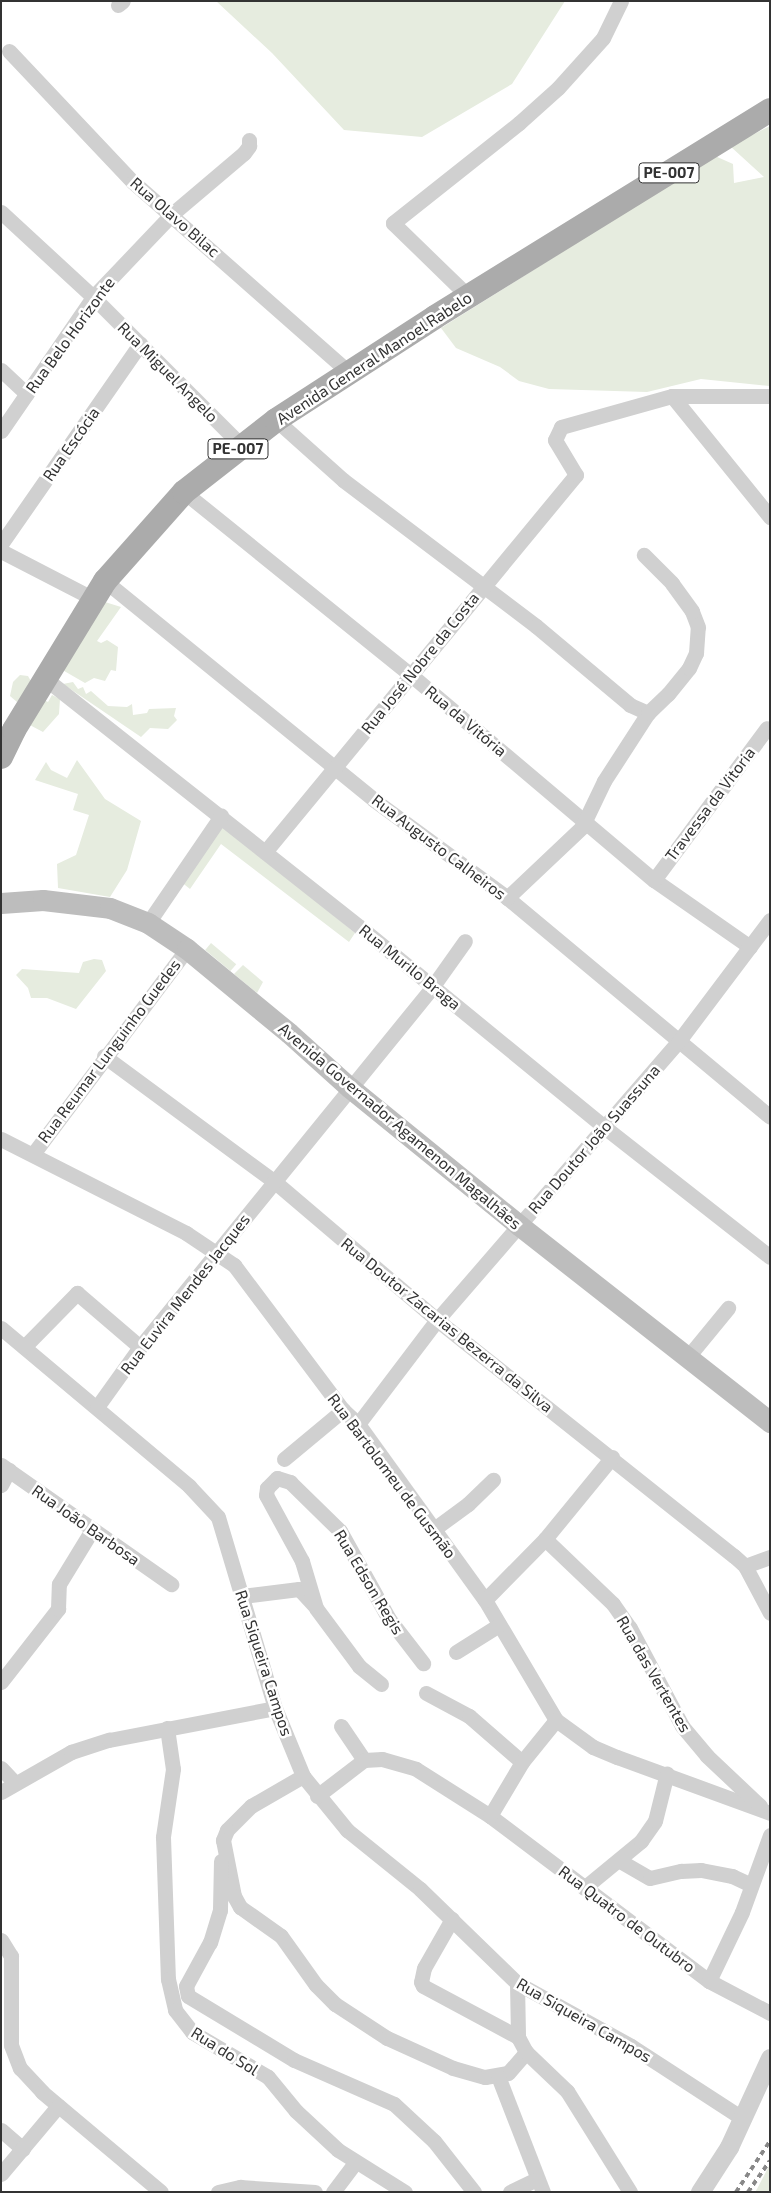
<!DOCTYPE html>
<meta charset="utf-8">
<style>
body{margin:0}
#map{position:relative;width:771px;height:2193px;overflow:hidden;background:#fff;font-family:"Exo 2",sans-serif}
div>[style]{position:absolute}
[style*='--x']{left:calc(var(--x)*1px);top:calc(var(--y)*1px);width:calc(var(--w)*1px);rotate:calc(var(--a)*1deg)}
.green>*{inset:0;background:#e6ecdf;transform-origin:0 0}
.minor>*{height:15px;margin:-7.5px;padding:0 7.5px;transform-origin:7.5px;border-radius:7.5px;background:#d0d0d0}
.tertiary>*{height:19px;margin:-9.5px;padding:0 9.5px;transform-origin:9.5px;border-radius:9.5px;background:#d0d0d0}
.secondary>*{height:21px;margin:-10.5px;padding:0 10.5px;transform-origin:10.5px;border-radius:10.5px;background:#bdbdbd}
.primary>*{height:24px;margin:-12px;padding:0 12px;transform-origin:12px;border-radius:12px;background:#ababab}
.rail>*{height:4px;margin-top:-2px;transform-origin:0;background:repeating-linear-gradient(90deg,#888 0 5px,transparent 0 9px)}
span{translate:-50% -50%;white-space:nowrap;text-align:center;line-height:1.15;-webkit-text-stroke:5px #fff;paint-order:stroke}
.shield-label span{padding:1px 4px;background:#fff;border:1px solid;border-radius:4px;-webkit-text-stroke-width:0}
.shield-label{font-size:15px;color:#333;font-weight:700}
.street-label{font-size:16px;color:#333}
.frame{position:absolute;inset:0;border:2px solid #333;pointer-events:none}
</style>
<div id="map">
<div class="green">
<div style="clip-path:polygon(216px 1px,565px 1px,512px 84px,422px 137px,344px 130px,272px 53px)"></div>
<div style="clip-path:polygon(770px 126px,770px 386px,701px 379px,647px 392px,549px 389px,519px 381px,500px 367px,456px 348px,441px 328px,715px 156px,733px 164px,734px 183px,764px 177px,730px 146px)"></div>
<div style="clip-path:polygon(105px 602px,121px 607px,97px 641px,101px 643px,107px 640px,118px 647px,116px 671px,111px 670px,105px 681px,94px 678px,85px 683px,59px 668px)"></div>
<div style="clip-path:polygon(20px 675px,28px 676px,32px 683px,17px 702px,10px 696px,13px 682px)"></div>
<div style="clip-path:polygon(73px 682px,78px 689px,83px 687px,86px 694px,91px 691px,108px 706px,127px 707px,132px 704px,133px 715px,147px 713px,149px 709px,176px 708px,174px 716px,177px 720px,168px 729px,150px 728px,141px 737px,63px 684px)"></div>
<div style="clip-path:polygon(52px 695px,60px 699px,59px 714px,43px 732px,26px 723px,40px 698px,48px 702px)"></div>
<div style="clip-path:polygon(77px 760px,105px 799px,141px 821px,127px 870px,110px 897px,58px 888px,57px 864px,76px 855px,89px 815px,73px 810px,78px 794px,35px 780px,46px 762px,51px 770px,67px 778px)"></div>
<div style="clip-path:polygon(220px 822px,355px 933px,349px 942px,221px 844px,190px 889px,180px 881px)"></div>
<div style="left:211px;top:943px;width:33px;height:9px;rotate:40deg"></div>
<div style="clip-path:polygon(94px 959px,102px 960px,106px 971px,76px 1009px,47px 998px,31px 998px,28px 988px,16px 975px,22px 969px,79px 973px,83px 962px)"></div>
<div style="clip-path:polygon(243px 965px,263px 982px,257px 993px,234px 974px)"></div>
<div style="clip-path:polygon(770px 2164px,770px 2192px,755px 2192px,757px 2189px)"></div>
</div>
<div class="minor">
<div style="--x:118;--y:5;--w:6;--a:-39"></div>
<div style="--x:9;--y:51;--w:180;--a:46.6"></div>
<div style="--x:133;--y:182;--w:289;--a:41.4"></div>
<div style="--x:1;--y:212;--w:125;--a:42.7"></div>
<div style="--x:93;--y:297;--w:211;--a:45"></div>
<div style="--x:469;--y:297;--w:106;--a:-135.8"></div>
<div style="--x:393;--y:223;--w:161;--a:-38.4"></div>
<div style="--x:519;--y:123;--w:52;--a:-41.9"></div>
<div style="--x:558;--y:88;--w:67;--a:-48"></div>
<div style="--x:603;--y:38;--w:41;--a:-64.1"></div>
<div style="--x:1;--y:370;--w:35;--a:43"></div>
<div style="--x:672;--y:396;--w:156;--a:51"></div>
<div style="--x:276;--y:420;--w:90;--a:41.8"></div>
<div style="--x:343;--y:480;--w:242;--a:37.1"></div>
<div style="--x:536;--y:626;--w:123;--a:40"></div>
<div style="--x:630;--y:705;--w:20;--a:24"></div>
<div style="--x:1;--y:431;--w:163;--a:-55.5"></div>
<div style="--x:93;--y:297;--w:115;--a:-46.4"></div>
<div style="--x:172;--y:214;--w:94;--a:-40.3"></div>
<div style="--x:244;--y:153;--w:9;--a:-54"></div>
<div style="--x:249;--y:146;--w:6;--a:-90"></div>
<div style="--x:184;--y:492;--w:292;--a:38.9"></div>
<div style="--x:411;--y:675;--w:318;--a:40.2"></div>
<div style="--x:654;--y:880;--w:117;--a:34.9"></div>
<div style="--x:1;--y:544;--w:244;--a:-55.2"></div>
<div style="--x:1;--y:551;--w:107;--a:27.3"></div>
<div style="--x:105;--y:581;--w:347;--a:39.1"></div>
<div style="--x:374;--y:800;--w:162;--a:36.2"></div>
<div style="--x:505;--y:896;--w:345;--a:39.8"></div>
<div style="--x:47;--y:680;--w:399;--a:38.3"></div>
<div style="--x:360;--y:927;--w:314;--a:39.3"></div>
<div style="--x:603;--y:1126;--w:212;--a:38.1"></div>
<div style="--x:265;--y:852;--w:489;--a:-50.5"></div>
<div style="--x:576;--y:475;--w:41;--a:-121"></div>
<div style="--x:555;--y:440;--w:14;--a:-65"></div>
<div style="--x:561;--y:427;--w:115;--a:-15.6"></div>
<div style="--x:672;--y:396;--w:98;--a:0"></div>
<div style="--x:654;--y:880;--w:189;--a:-53.4"></div>
<div style="--x:507;--y:898;--w:103;--a:-43.4"></div>
<div style="--x:582;--y:827;--w:51;--a:-64.4"></div>
<div style="--x:604;--y:781;--w:81;--a:-57.1"></div>
<div style="--x:648;--y:713;--w:28;--a:-44"></div>
<div style="--x:668;--y:694;--w:33;--a:-51"></div>
<div style="--x:689;--y:668;--w:17;--a:-65"></div>
<div style="--x:696;--y:653;--w:26;--a:-86"></div>
<div style="--x:698;--y:627;--w:17;--a:-111"></div>
<div style="--x:692;--y:611;--w:34;--a:-126"></div>
<div style="--x:672;--y:583;--w:40;--a:-135"></div>
<div style="--x:148;--y:923;--w:130;--a:-55.7"></div>
<div style="--x:104;--y:1056;--w:212;--a:36.4"></div>
<div style="--x:275;--y:1182;--w:213;--a:40.4"></div>
<div style="--x:437;--y:1320;--w:379;--a:38.5"></div>
<div style="--x:734;--y:1556;--w:15;--a:42"></div>
<div style="--x:745;--y:1566;--w:53;--a:62"></div>
<div style="--x:1;--y:1139;--w:208;--a:26.9"></div>
<div style="--x:186;--y:1233;--w:58;--a:33.7"></div>
<div style="--x:234;--y:1265;--w:181;--a:53.1"></div>
<div style="--x:343;--y:1410;--w:21;--a:43"></div>
<div style="--x:358;--y:1424;--w:217;--a:54.2"></div>
<div style="--x:485;--y:1600;--w:139;--a:59.4"></div>
<div style="--x:556;--y:1720;--w:46;--a:36.1"></div>
<div style="--x:593;--y:1747;--w:26;--a:23"></div>
<div style="--x:617;--y:1757;--w:163;--a:20.1"></div>
<div style="--x:33;--y:1154;--w:256;--a:-53.1"></div>
<div style="--x:1;--y:1328;--w:246;--a:40"></div>
<div style="--x:189;--y:1486;--w:42;--a:46.9"></div>
<div style="--x:218;--y:1517;--w:199;--a:73.4"></div>
<div style="--x:275;--y:1708;--w:74;--a:67.6"></div>
<div style="--x:303;--y:1776;--w:70;--a:50.8"></div>
<div style="--x:347;--y:1830;--w:94;--a:38.9"></div>
<div style="--x:420;--y:1889;--w:135;--a:44.1"></div>
<div style="--x:517;--y:1983;--w:130;--a:28.9"></div>
<div style="--x:631;--y:2046;--w:132;--a:33"></div>
<div style="--x:24;--y:1347;--w:76;--a:-45.5"></div>
<div style="--x:77;--y:1293;--w:83;--a:40.6"></div>
<div style="--x:687;--y:1358;--w:65;--a:-50.6"></div>
<div style="--x:97;--y:1407;--w:74;--a:-54.4"></div>
<div style="--x:140;--y:1347;--w:465;--a:-50.9"></div>
<div style="--x:433;--y:986;--w:55;--a:-54.6"></div>
<div style="--x:358;--y:1424;--w:131;--a:-52.8"></div>
<div style="--x:437;--y:1320;--w:368;--a:-49.1"></div>
<div style="--x:678;--y:1042;--w:153;--a:-53"></div>
<div style="--x:284;--y:1459;--w:77;--a:-39.7"></div>
<div style="--x:1;--y:1465;--w:208;--a:35"></div>
<div style="--x:1;--y:1485;--w:17;--a:-62"></div>
<div style="--x:434;--y:1529;--w:42;--a:-36.3"></div>
<div style="--x:468;--y:1504;--w:35;--a:-44"></div>
<div style="--x:545;--y:1539;--w:94;--a:43.7"></div>
<div style="--x:613;--y:1604;--w:29;--a:55"></div>
<div style="--x:630;--y:1628;--w:111;--a:62"></div>
<div style="--x:682;--y:1726;--w:39;--a:50"></div>
<div style="--x:707;--y:1756;--w:73;--a:43.3"></div>
<div style="--x:745;--y:1566;--w:27;--a:-20"></div>
<div style="--x:242;--y:1596;--w:57;--a:-7"></div>
<div style="--x:299;--y:1589;--w:22;--a:47"></div>
<div style="--x:485;--y:1600;--w:86;--a:-45.5"></div>
<div style="--x:545;--y:1539;--w:106;--a:-50.7"></div>
<div style="--x:456;--y:1652;--w:51;--a:-32.1"></div>
<div style="--x:1;--y:1682;--w:93;--a:-52"></div>
<div style="--x:58;--y:1609;--w:25;--a:-88"></div>
<div style="--x:59;--y:1584;--w:63;--a:-58.6"></div>
<div style="--x:381;--y:1684;--w:28;--a:-141"></div>
<div style="--x:359;--y:1666;--w:72;--a:-126.6"></div>
<div style="--x:316;--y:1608;--w:49;--a:-106.6"></div>
<div style="--x:302;--y:1561;--w:75;--a:-118.6"></div>
<div style="--x:266;--y:1495;--w:7;--a:-82"></div>
<div style="--x:267;--y:1488;--w:14;--a:-45"></div>
<div style="--x:277;--y:1478;--w:14;--a:17"></div>
<div style="--x:290;--y:1482;--w:70;--a:44.4"></div>
<div style="--x:340;--y:1531;--w:101;--a:60.9"></div>
<div style="--x:389;--y:1619;--w:56;--a:52.3"></div>
<div style="--x:426;--y:1693;--w:49;--a:28.1"></div>
<div style="--x:469;--y:1716;--w:70;--a:41"></div>
<div style="--x:341;--y:1726;--w:41;--a:55.9"></div>
<div style="--x:167;--y:1728;--w:41;--a:81.7"></div>
<div style="--x:173;--y:1769;--w:69;--a:98.4"></div>
<div style="--x:163;--y:1837;--w:142;--a:88"></div>
<div style="--x:168;--y:1979;--w:32;--a:77"></div>
<div style="--x:175;--y:2010;--w:28;--a:52"></div>
<div style="--x:192;--y:2032;--w:88;--a:30.6"></div>
<div style="--x:268;--y:2077;--w:44;--a:50.5"></div>
<div style="--x:296;--y:2111;--w:57;--a:42.9"></div>
<div style="--x:338;--y:2150;--w:79;--a:32.1"></div>
<div style="--x:1;--y:1768;--w:19;--a:47"></div>
<div style="--x:303;--y:1776;--w:60;--a:150"></div>
<div style="--x:251;--y:1806;--w:34;--a:135"></div>
<div style="--x:227;--y:1830;--w:11;--a:112"></div>
<div style="--x:223;--y:1840;--w:57;--a:78.9"></div>
<div style="--x:234;--y:1896;--w:13;--a:61"></div>
<div style="--x:240;--y:1907;--w:50;--a:35.3"></div>
<div style="--x:281;--y:1936;--w:60;--a:54.5"></div>
<div style="--x:316;--y:1985;--w:27;--a:45"></div>
<div style="--x:335;--y:2004;--w:62;--a:33.2"></div>
<div style="--x:387;--y:2038;--w:72;--a:24.4"></div>
<div style="--x:453;--y:2068;--w:33;--a:16"></div>
<div style="--x:485;--y:2077;--w:23;--a:-10"></div>
<div style="--x:508;--y:2073;--w:28;--a:-49"></div>
<div style="--x:1;--y:1792;--w:81;--a:-29.7"></div>
<div style="--x:71;--y:1752;--w:40;--a:-18"></div>
<div style="--x:109;--y:1740;--w:169;--a:-10.9"></div>
<div style="--x:317;--y:1796;--w:59;--a:-37.5"></div>
<div style="--x:364;--y:1760;--w:18;--a:-3"></div>
<div style="--x:382;--y:1759;--w:35;--a:16"></div>
<div style="--x:416;--y:1769;--w:88;--a:32.4"></div>
<div style="--x:490;--y:1816;--w:274;--a:37"></div>
<div style="--x:709;--y:1981;--w:69;--a:27.7"></div>
<div style="--x:490;--y:1816;--w:63;--a:-59.3"></div>
<div style="--x:522;--y:1762;--w:54;--a:-51"></div>
<div style="--x:221;--y:1861;--w:49;--a:91.2"></div>
<div style="--x:220;--y:1910;--w:34;--a:107"></div>
<div style="--x:210;--y:1942;--w:50;--a:118.6"></div>
<div style="--x:186;--y:1986;--w:10;--a:79"></div>
<div style="--x:188;--y:1996;--w:124;--a:31.1"></div>
<div style="--x:294;--y:2060;--w:109;--a:23.7"></div>
<div style="--x:394;--y:2104;--w:54;--a:42.8"></div>
<div style="--x:434;--y:2141;--w:65;--a:51.9"></div>
<div style="--x:620;--y:1861;--w:34;--a:30"></div>
<div style="--x:650;--y:1878;--w:32;--a:-13"></div>
<div style="--x:681;--y:1871;--w:20;--a:-3"></div>
<div style="--x:701;--y:1870;--w:32;--a:11"></div>
<div style="--x:732;--y:1876;--w:21;--a:25"></div>
<div style="--x:584;--y:1888;--w:74;--a:-39.5"></div>
<div style="--x:641;--y:1841;--w:24;--a:-55"></div>
<div style="--x:655;--y:1821;--w:49;--a:-76"></div>
<div style="--x:452;--y:1919;--w:56;--a:119.7"></div>
<div style="--x:424;--y:1968;--w:14;--a:102"></div>
<div style="--x:421;--y:1982;--w:4;--a:63"></div>
<div style="--x:423;--y:1986;--w:108;--a:28.2"></div>
<div style="--x:1;--y:1940;--w:19;--a:58"></div>
<div style="--x:11;--y:1956;--w:89;--a:90"></div>
<div style="--x:11;--y:2045;--w:25;--a:69"></div>
<div style="--x:20;--y:2068;--w:33;--a:47"></div>
<div style="--x:42;--y:2092;--w:155;--a:40"></div>
<div style="--x:709;--y:1981;--w:76;--a:-64.4"></div>
<div style="--x:742;--y:1912;--w:82;--a:-70"></div>
<div style="--x:517;--y:1983;--w:54;--a:88.9"></div>
<div style="--x:518;--y:2037;--w:17;--a:62"></div>
<div style="--x:526;--y:2052;--w:57;--a:43.6"></div>
<div style="--x:567;--y:2091;--w:119;--a:58"></div>
<div style="--x:498;--y:2076;--w:124;--a:68.8"></div>
<div style="--x:1;--y:2130;--w:29;--a:41"></div>
<div style="--x:1;--y:2174;--w:89;--a:-50"></div>
<div style="--x:218;--y:2192;--w:23;--a:-13"></div>
<div style="--x:240;--y:2187;--w:75;--a:3.8"></div>
<div style="--x:333;--y:2192;--w:36;--a:-53"></div>
<div style="--x:510;--y:2192;--w:28;--a:-26"></div>
</div>
<div class="tertiary">
<div style="--x:700;--y:2192;--w:54;--a:-57.2"></div>
<div style="--x:729;--y:2147;--w:98;--a:-65.3"></div>
</div>
<div class="secondary">
<div style="--x:1;--y:903;--w:42;--a:-4.1"></div>
<div style="--x:43;--y:900;--w:67;--a:6.8"></div>
<div style="--x:110;--y:908;--w:41;--a:21.5"></div>
<div style="--x:148;--y:923;--w:47;--a:33.7"></div>
<div style="--x:187;--y:949;--w:132;--a:39.5"></div>
<div style="--x:289;--y:1033;--w:81;--a:42"></div>
<div style="--x:349;--y:1087;--w:220;--a:39.1"></div>
<div style="--x:520;--y:1226;--w:318;--a:38.1"></div>
</div>
<div class="primary">
<div style="--x:1;--y:757;--w:30;--a:-64"></div>
<div style="--x:14;--y:730;--w:175;--a:-58.6"></div>
<div style="--x:105;--y:581;--w:119;--a:-48.4"></div>
<div style="--x:184;--y:492;--w:117;--a:-38"></div>
<div style="--x:276;--y:420;--w:189;--a:-32.9"></div>
<div style="--x:435;--y:317;--w:394;--a:-31.7"></div>
</div>
<div class="rail">
<div style="--x:736;--y:2192;--w:61;--a:-56.3"></div>
<div style="--x:748;--y:2192;--w:38;--a:-55"></div>
</div>
<div class="shield-label">
<span style="left:669px;top:173px">PE-007</span>
<span style="left:238px;top:449px">PE-007</span>
</div>
<div class="street-label">
<span style="left:175px;top:217px;rotate:41deg">Rua Olavo Bilac</span>
<span style="left:70px;top:335px;rotate:-54deg">Rua Belo Horizonte</span>
<span style="left:374px;top:358px;rotate:-33deg">Avenida General Manoel Rabelo</span>
<span style="left:168px;top:372px;rotate:45deg">Rua Miguel Angelo</span>
<span style="left:71px;top:444px;rotate:-55deg">Rua Escócia</span>
<span style="left:420px;top:663px;rotate:-51deg">Rua José Nobre da Costa</span>
<span style="left:466px;top:721px;rotate:40deg">Rua da Vitória</span>
<span style="left:710px;top:804px;rotate:-53deg">Travessa da Vitoria</span>
<span style="left:439px;top:847px;rotate:37deg">Rua Augusto Calheiros</span>
<span style="left:410px;top:967px;rotate:39deg">Rua Murilo Braga</span>
<span style="left:109px;top:1051px;rotate:-53deg">Rua Reumar Lunguinho Guedes</span>
<span style="left:400px;top:1126px;rotate:40deg">Avenida Governador Agamenon Magalhães</span>
<span style="left:594px;top:1139px;rotate:-49deg">Rua Doutor João Suassuna</span>
<span style="left:185px;top:1294px;rotate:-52deg">Rua Euvira Mendes Jacques</span>
<span style="left:447px;top:1325px;rotate:39deg">Rua Doutor Zacarias Bezerra da Silva</span>
<span style="left:392px;top:1476px;rotate:53deg">Rua Bartolomeu de Gusmão</span>
<span style="left:86px;top:1525px;rotate:35deg">Rua João Barbosa</span>
<span style="left:369px;top:1582px;rotate:59deg">Rua Edson Regis</span>
<span style="left:264px;top:1663px;rotate:72deg">Rua Siqueira Campos</span>
<span style="left:654px;top:1674px;rotate:60deg">Rua das Vertentes</span>
<span style="left:627px;top:1919px;rotate:37deg">Rua Quatro de Outubro</span>
<span style="left:584px;top:2020px;rotate:30deg">Rua Siqueira Campos</span>
<span style="left:225px;top:2051px;rotate:32deg">Rua do Sol</span>
</div>
<div class="frame"></div>
</div>
